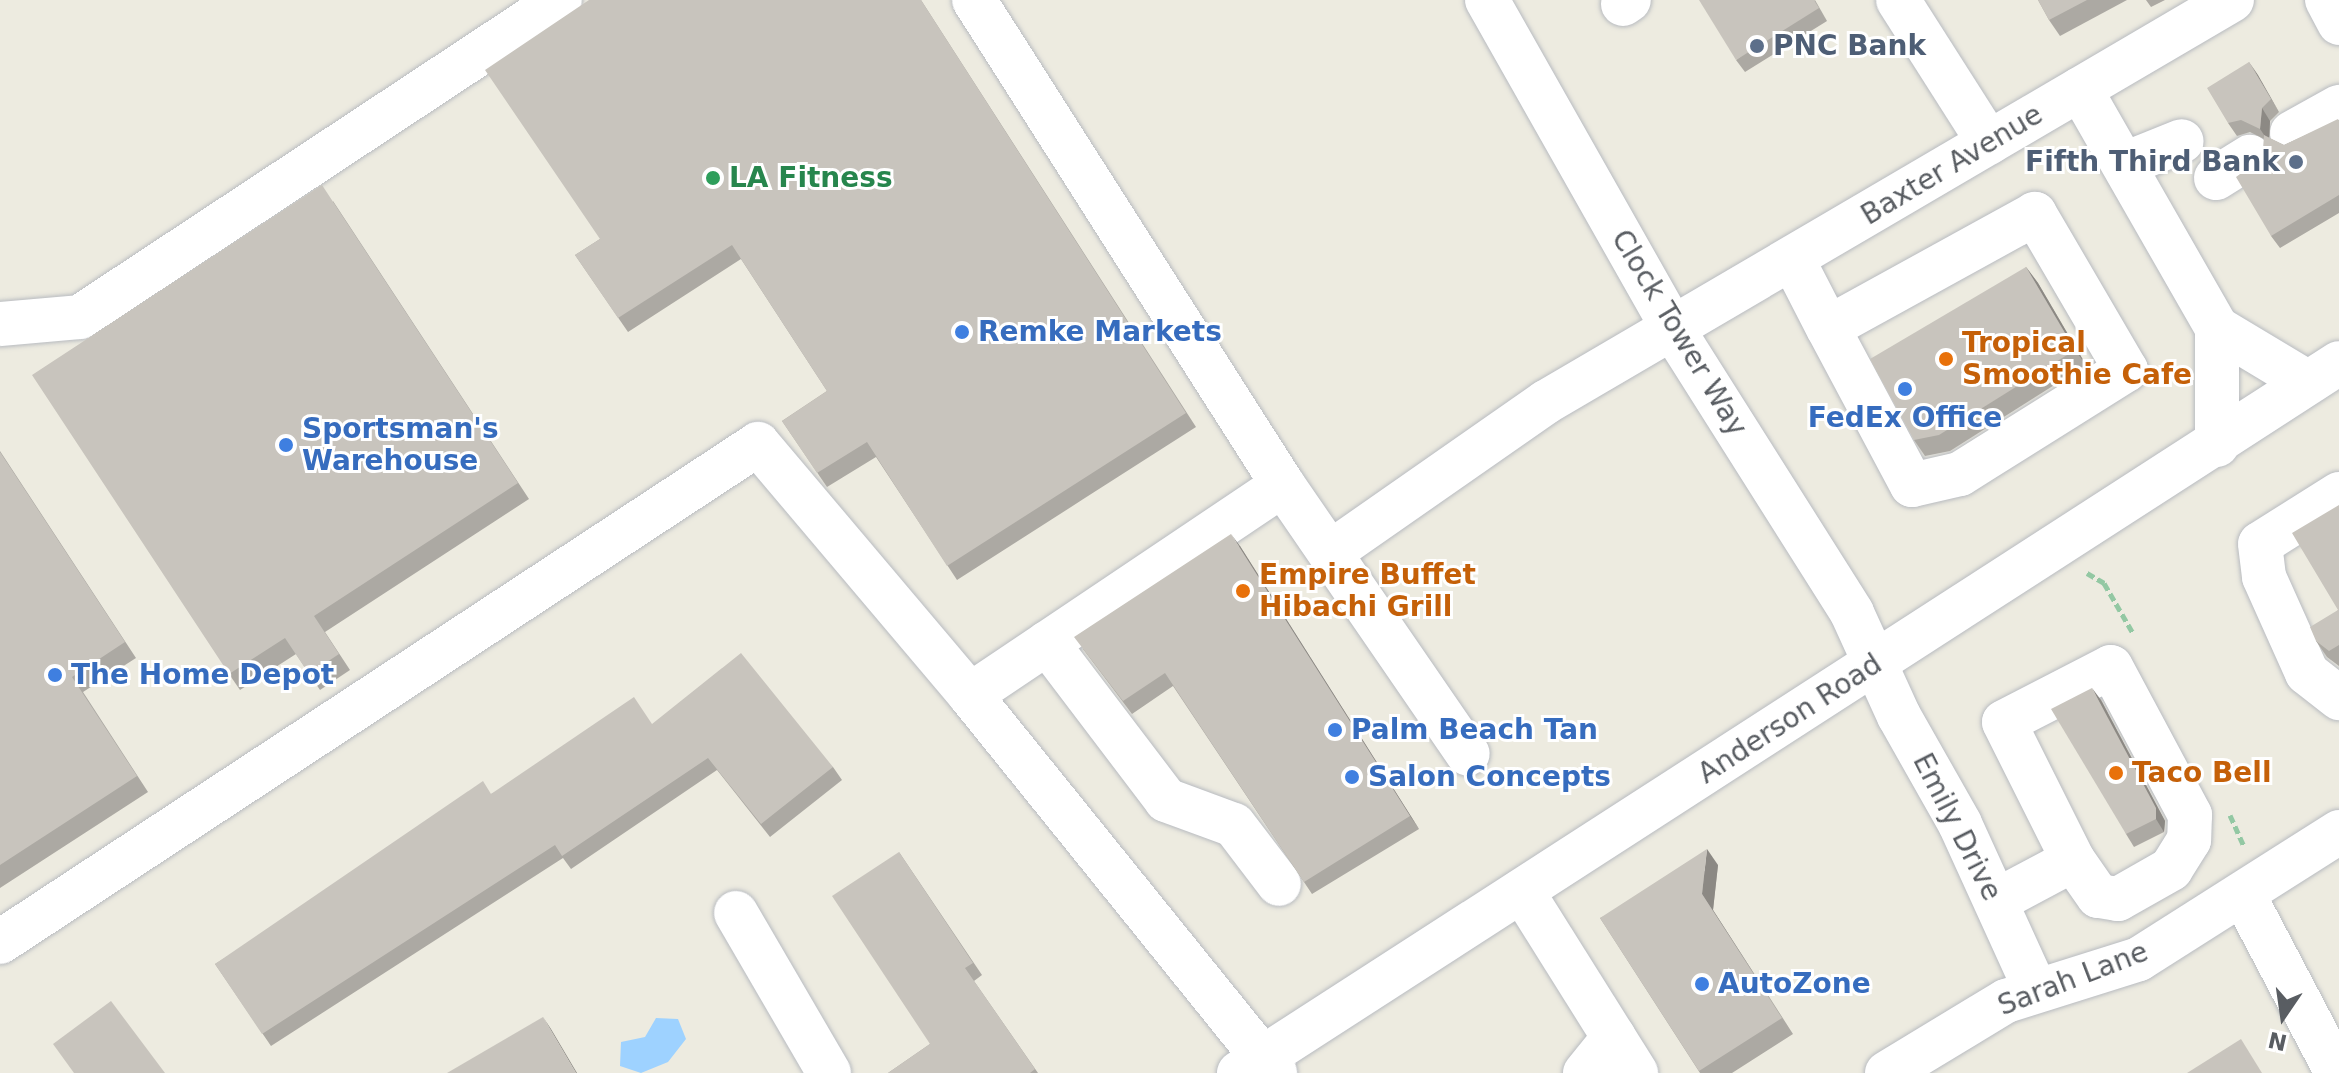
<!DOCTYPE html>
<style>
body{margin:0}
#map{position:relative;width:2339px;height:1073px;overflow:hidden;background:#edebe0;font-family:"DejaVu Sans",sans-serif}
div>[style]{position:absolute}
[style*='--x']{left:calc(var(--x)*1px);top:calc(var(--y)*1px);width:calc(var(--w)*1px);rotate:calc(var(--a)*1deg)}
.water>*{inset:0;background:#9ed2ff}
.path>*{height:5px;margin-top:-2.5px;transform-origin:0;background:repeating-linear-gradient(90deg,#93c8a3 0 8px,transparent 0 12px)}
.roads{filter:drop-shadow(0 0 2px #b8bbc0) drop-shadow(0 0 2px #b8bbc0)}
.minor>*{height:44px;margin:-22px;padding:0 22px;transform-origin:22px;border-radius:22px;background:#fff}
.wall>*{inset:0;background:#aca9a3}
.shaded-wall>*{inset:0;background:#8c8984}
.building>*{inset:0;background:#c8c4bd}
.dots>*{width:22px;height:22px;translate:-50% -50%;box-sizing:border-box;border:4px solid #fff;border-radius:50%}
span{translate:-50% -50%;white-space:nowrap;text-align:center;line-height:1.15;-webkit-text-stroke:6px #fff;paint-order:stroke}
.service-label{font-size:28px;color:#4e5e75;font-weight:700}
.left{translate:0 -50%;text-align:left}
.right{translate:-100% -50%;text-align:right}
.street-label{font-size:28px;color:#595d62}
.leisure-label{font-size:28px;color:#27864d;font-weight:700}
.shop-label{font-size:28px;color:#366cbe;font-weight:700}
.food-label{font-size:28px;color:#c56008;font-weight:700}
.north{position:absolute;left:2243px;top:977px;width:80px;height:80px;-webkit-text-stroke:6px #fff;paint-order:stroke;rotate:193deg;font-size:22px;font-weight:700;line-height:32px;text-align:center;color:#595d62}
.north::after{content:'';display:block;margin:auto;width:28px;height:36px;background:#595d62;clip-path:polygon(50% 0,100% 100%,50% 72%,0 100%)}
</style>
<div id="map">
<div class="water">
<div style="clip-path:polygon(656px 1018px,678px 1019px,686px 1039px,668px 1062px,641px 1073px,620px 1066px,621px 1042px,645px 1037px)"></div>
</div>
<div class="path">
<div style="--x:2087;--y:573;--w:20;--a:30"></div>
<div style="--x:2104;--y:583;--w:58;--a:59.9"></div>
<div style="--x:2230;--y:815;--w:34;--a:66"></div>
</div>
<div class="roads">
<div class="minor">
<div style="--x:974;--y:0;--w:575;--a:57.5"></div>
<div style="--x:1283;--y:485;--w:326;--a:55.5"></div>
<div style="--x:1487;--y:0;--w:380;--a:60.5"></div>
<div style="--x:1674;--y:331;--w:333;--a:57.7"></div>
<div style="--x:1852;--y:613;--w:113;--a:65.5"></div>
<div style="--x:1899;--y:716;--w:124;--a:60.5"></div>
<div style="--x:1960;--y:824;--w:183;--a:65.5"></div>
<div style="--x:1898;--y:0;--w:169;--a:57.5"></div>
<div style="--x:2327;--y:0;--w:26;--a:62"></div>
<div style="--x:1623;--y:4;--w:7;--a:-34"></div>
<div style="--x:2080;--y:89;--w:275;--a:60.2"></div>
<div style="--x:2217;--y:328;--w:117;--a:90"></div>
<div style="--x:2292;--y:133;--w:54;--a:-29"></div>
<div style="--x:2125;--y:164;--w:61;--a:-22"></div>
<div style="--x:2216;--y:178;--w:40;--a:-32"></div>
<div style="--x:1793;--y:260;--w:76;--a:62.8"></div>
<div style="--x:1828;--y:328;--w:178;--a:61.9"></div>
<div style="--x:1912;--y:485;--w:49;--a:-12.9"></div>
<div style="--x:1960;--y:474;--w:196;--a:-32.1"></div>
<div style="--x:2126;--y:370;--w:181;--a:-120.3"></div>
<div style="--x:2035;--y:214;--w:236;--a:151.2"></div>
<div style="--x:0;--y:324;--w:80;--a:-5"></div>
<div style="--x:80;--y:317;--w:575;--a:-33.44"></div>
<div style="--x:2217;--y:328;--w:105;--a:31"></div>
<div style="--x:2339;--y:494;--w:93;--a:147.7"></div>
<div style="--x:2260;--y:544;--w:33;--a:83"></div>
<div style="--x:2264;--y:577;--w:105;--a:65.9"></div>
<div style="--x:2307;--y:673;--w:41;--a:38"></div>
<div style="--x:1331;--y:552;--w:262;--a:-34.9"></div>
<div style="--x:1546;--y:402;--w:795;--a:-30.37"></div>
<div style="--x:1047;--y:643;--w:197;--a:52.8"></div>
<div style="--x:1166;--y:800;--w:72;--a:20.2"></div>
<div style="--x:1234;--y:825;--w:74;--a:52.7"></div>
<div style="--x:970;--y:695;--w:377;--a:-33.9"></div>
<div style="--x:1522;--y:891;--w:215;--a:57.9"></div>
<div style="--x:2243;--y:894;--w:202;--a:62.3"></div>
<div style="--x:1996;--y:901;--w:87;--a:-28"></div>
<div style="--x:2073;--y:860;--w:154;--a:-116.6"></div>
<div style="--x:2004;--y:722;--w:120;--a:-27.2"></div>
<div style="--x:2111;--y:667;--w:168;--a:61.9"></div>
<div style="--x:2190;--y:815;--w:25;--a:92"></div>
<div style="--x:2189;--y:840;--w:34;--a:122"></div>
<div style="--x:2171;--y:869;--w:61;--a:150.5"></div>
<div style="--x:2118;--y:899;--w:20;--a:-171"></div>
<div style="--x:2098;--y:896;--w:44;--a:-124.8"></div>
<div style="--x:736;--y:913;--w:185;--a:59.8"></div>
<div style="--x:0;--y:942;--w:907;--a:-33.3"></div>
<div style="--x:758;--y:444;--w:329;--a:49.8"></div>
<div style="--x:970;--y:695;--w:486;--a:51.1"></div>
<div style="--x:1239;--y:1073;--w:1309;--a:-32.84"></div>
<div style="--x:1585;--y:1073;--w:46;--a:-51.1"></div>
<div style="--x:1887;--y:1073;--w:139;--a:-31.2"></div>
<div style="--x:2006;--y:1001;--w:139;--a:-17.5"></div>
<div style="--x:2139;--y:959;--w:237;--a:-32.4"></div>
</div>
</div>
<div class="wall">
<div style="clip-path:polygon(921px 0,1196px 427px,957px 580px,876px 457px,827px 487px,782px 421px,827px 391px,741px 259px,628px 332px,575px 255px,600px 239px)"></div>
<div style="clip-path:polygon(1815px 0,1827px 21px,1745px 72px,1736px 60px)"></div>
<div style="clip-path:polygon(2038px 0,2127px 0,2060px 36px,2049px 20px)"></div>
<div style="clip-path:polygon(2146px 0,2165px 0,2151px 7px)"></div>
<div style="clip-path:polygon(2249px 62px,2279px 112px,2270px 121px,2269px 138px,2284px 145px,2339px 120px,2339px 213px,2280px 248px,2271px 236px,2263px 157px,2264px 139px,2250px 132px,2237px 136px,2228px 123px)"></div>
<div style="clip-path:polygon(333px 201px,529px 499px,325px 632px,350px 670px,320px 690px,296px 654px,240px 690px,229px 674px)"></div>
<div style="clip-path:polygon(2026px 267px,2038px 283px,2086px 365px,1950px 451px,1925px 456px,1914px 440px)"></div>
<div style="clip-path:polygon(0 451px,136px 658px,83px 692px,148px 792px,0 888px)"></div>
<div style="clip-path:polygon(2339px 505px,2339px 666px,2327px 657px,2316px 641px,2338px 610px)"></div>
<div style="clip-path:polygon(1240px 546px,1419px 829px,1312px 894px,1173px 686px,1132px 714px,1083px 649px)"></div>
<div style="clip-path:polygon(2101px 700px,2165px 821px,2164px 832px,2134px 847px,2126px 834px)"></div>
<div style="clip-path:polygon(652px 724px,833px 767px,842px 780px,770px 837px,717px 770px,571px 869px,563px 858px,271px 1046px,215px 964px,491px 794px)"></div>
<div style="clip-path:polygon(899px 852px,982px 975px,974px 981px,1038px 1073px,888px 1073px,930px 1044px)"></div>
<div style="clip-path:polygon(1718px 865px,1713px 910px,1793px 1034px,1732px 1073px,1700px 1073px,1600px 918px)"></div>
</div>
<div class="shaded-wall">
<div style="clip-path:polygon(2249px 62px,2258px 75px,2279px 112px,2271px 99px)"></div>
<div style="clip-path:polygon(2262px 108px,2270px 121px,2269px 142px,2260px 129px)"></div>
<div style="clip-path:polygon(2026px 267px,2038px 283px,2086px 365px,2075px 350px)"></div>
<div style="clip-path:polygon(1231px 534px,1240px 546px,1419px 829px,1410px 816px)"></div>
<div style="clip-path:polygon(2092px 688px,2101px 700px,2165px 821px,2164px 832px,2156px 819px)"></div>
<div style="clip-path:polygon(1707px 849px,1718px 865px,1713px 910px,1793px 1034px,1702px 894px)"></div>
<div style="clip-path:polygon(543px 1017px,551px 1029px,577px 1073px,576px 1073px)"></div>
</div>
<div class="building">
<div style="clip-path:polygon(589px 0,921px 0,1186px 413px,947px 566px,867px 442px,817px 473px,782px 421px,827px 391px,732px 245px,618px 318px,575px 255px,600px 239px,485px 70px)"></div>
<div style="clip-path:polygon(1699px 0,1814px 0,1819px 8px,1736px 60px)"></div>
<div style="clip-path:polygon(2038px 0,2087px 0,2049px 20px)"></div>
<div style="clip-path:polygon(2249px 62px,2271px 99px,2262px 108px,2260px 129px,2241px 120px,2228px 123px,2207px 88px)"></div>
<div style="clip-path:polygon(2338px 119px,2339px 121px,2339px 195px,2271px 236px,2236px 177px,2263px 157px,2264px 135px,2284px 145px)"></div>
<div style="clip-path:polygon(322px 185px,518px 483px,314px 616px,339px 654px,309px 674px,285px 638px,229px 674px,32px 375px)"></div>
<div style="clip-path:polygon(2026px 267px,2075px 350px,1939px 435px,1914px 440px,1870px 359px)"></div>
<div style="clip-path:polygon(0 452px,125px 642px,72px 677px,137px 776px,0 865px)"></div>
<div style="clip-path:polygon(2339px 505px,2339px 645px,2329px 651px,2316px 641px,2310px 627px,2338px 610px,2292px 533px)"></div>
<div style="clip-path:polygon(1231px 534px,1410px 816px,1304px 882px,1165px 673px,1123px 701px,1074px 637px)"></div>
<div style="clip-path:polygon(741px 653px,833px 767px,761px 824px,708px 758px,562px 856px,555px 845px,262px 1034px,215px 964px,483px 781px,491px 794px,634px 697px,652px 724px)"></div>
<div style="clip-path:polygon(2092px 688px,2156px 808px,2156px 819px,2126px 834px,2051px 709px)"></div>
<div style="clip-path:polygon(1707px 849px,1702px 894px,1782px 1018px,1699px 1071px,1600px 918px)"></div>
<div style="clip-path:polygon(899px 852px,973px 963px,965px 968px,1035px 1069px,1030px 1073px,888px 1073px,930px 1044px,832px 896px)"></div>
<div style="clip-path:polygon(111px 1001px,165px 1073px,74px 1073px,53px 1044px)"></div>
<div style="clip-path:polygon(543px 1017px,576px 1073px,447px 1073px)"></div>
<div style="clip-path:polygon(2241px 1039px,2262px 1073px,2187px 1073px)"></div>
</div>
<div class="dots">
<div style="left:1757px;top:46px;background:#5c6f8a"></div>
<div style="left:2296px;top:162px;background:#5c6f8a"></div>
<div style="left:713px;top:178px;background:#2e9e5b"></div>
<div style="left:962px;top:332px;background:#3f7fe0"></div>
<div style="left:1946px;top:359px;background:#e8710a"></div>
<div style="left:1905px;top:389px;background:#3f7fe0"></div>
<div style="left:286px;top:445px;background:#3f7fe0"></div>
<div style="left:1243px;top:591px;background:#e8710a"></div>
<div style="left:55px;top:675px;background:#3f7fe0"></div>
<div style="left:1335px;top:730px;background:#3f7fe0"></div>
<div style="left:2116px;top:773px;background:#e8710a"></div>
<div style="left:1352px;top:777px;background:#3f7fe0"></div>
<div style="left:1702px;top:984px;background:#3f7fe0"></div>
</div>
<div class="service-label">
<span class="left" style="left:1773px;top:46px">PNC Bank</span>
<span class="right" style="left:2280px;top:162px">Fifth Third Bank</span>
</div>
<div class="street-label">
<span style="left:1952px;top:165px;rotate:-31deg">Baxter Avenue</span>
<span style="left:1679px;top:333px;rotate:59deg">Clock Tower Way</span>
<span style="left:1790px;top:719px;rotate:-33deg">Anderson Road</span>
<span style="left:1957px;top:827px;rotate:63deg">Emily Drive</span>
<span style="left:2073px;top:979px;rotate:-21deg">Sarah Lane</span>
</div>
<div class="leisure-label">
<span class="left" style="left:729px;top:178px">LA Fitness</span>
</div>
<div class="shop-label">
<span class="left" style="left:978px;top:332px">Remke Markets</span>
<span style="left:1905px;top:418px">FedEx Office</span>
<span class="left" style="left:302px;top:445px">Sportsman's<br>Warehouse</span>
<span class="left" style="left:71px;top:675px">The Home Depot</span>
<span class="left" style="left:1351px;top:730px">Palm Beach Tan</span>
<span class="left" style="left:1368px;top:777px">Salon Concepts</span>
<span class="left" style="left:1718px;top:984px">AutoZone</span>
</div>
<div class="food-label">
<span class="left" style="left:1962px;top:359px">Tropical<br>Smoothie Cafe</span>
<span class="left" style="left:1259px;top:591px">Empire Buffet<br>Hibachi Grill</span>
<span class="left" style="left:2132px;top:773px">Taco Bell</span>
</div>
<div class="north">N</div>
</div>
